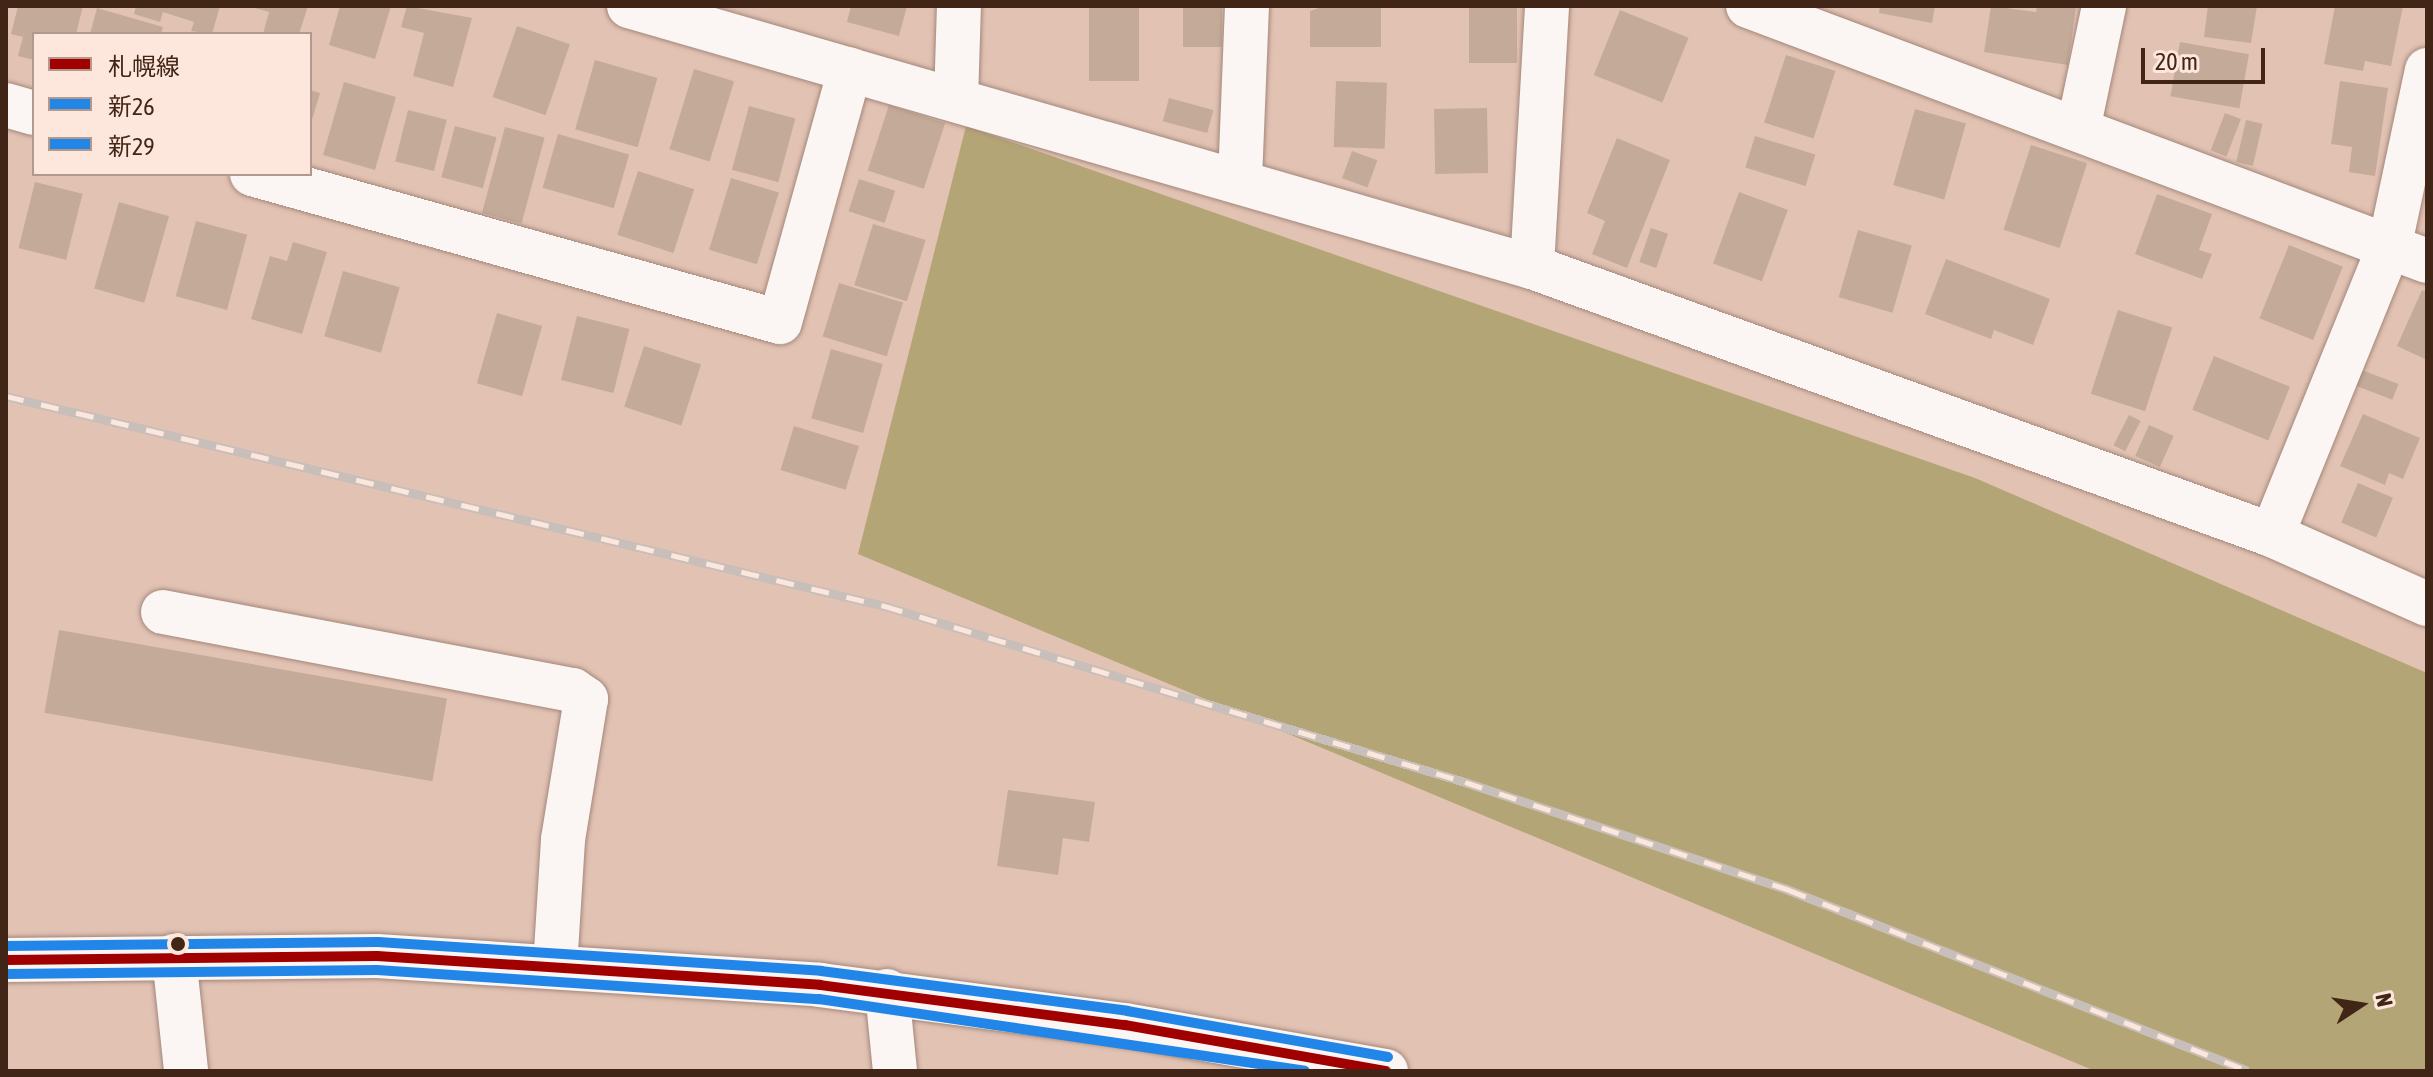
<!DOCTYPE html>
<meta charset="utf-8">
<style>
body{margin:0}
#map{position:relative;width:2433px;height:1077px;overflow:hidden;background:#e2c2b3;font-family:"Asap Condensed","Noto Sans JP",sans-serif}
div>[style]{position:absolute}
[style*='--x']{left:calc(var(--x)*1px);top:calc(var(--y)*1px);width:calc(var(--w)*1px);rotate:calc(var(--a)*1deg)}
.forest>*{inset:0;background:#b4a576}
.building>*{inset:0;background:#c4ab99;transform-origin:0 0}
.roads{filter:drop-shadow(0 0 2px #a3887b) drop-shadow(0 0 2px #a3887b)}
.minor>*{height:44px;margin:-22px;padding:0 22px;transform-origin:22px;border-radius:22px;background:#fbf6f4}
.highway>*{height:44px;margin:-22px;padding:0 22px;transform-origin:22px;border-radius:22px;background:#fbf6f4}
.rail>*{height:9px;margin-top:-4.5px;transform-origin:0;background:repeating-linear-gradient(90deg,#fde6db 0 18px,#c8bfba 0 36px);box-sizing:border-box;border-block:2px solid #c8bfba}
.bus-1>*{height:10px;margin:-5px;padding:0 5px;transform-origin:5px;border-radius:5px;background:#a00000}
.bus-2>*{height:10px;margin:-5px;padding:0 5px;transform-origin:5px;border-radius:5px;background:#2285e8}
.bus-3>*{height:10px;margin:-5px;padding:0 5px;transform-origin:5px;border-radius:5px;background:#2285e8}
.dots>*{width:22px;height:22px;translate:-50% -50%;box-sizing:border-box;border:4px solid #fde6db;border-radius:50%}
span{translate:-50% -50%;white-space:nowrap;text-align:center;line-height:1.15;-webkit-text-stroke:7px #fde6db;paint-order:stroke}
.frame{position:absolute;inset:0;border:8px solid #412516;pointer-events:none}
.legend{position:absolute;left:32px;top:32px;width:280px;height:144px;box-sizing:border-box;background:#fde6db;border:2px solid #b2998c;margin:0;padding:10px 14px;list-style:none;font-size:24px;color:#412516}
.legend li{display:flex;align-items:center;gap:16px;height:40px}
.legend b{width:40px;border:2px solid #b2998c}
.north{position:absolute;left:2321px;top:965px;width:80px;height:80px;-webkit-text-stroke:6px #fde6db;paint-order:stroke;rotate:78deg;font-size:22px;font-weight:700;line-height:32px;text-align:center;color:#412516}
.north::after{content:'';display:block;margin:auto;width:28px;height:36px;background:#412516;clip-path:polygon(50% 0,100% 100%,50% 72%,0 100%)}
.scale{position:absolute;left:2141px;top:48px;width:124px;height:36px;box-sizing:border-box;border:4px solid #412516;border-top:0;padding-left:10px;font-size:24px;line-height:28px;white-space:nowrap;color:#412516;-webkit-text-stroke:6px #fde6db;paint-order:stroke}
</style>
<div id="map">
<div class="forest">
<div style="clip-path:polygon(966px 126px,1975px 478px,2427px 673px,2427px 1071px,2095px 1071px,858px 554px)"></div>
</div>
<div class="building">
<div style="clip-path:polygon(18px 6px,83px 6px,76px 34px,34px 34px,34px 60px,18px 56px,23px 37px,11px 34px)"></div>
<div style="clip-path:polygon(136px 6px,220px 6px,212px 34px,191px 31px,194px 22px,163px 12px,160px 22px,134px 14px)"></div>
<div style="clip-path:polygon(308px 6px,299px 34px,263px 34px,269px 12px,251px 7px)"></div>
<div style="clip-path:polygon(340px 6px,391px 6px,375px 59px,329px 45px)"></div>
<div style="clip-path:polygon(407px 6px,472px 18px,453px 87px,413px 76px,424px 33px,401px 27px)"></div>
<div style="clip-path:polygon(851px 6px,907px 6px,899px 36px,847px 22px)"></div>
<div style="left:1089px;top:6px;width:50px;height:75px"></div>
<div style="left:1183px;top:6px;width:39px;height:41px"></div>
<div style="clip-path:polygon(1325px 6px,1381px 6px,1381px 47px,1310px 47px,1310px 11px)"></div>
<div style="left:1469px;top:6px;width:48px;height:57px"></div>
<div style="clip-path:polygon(1880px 6px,1935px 6px,1932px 23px,1879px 13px)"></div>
<div style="clip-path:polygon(1991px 6px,2036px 12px,2037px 6px,2076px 6px,2068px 65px,1984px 52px)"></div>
<div style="clip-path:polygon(2208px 6px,2257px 6px,2251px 43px,2204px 37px)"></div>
<div style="clip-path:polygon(2335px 6px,2403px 6px,2391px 66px,2365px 61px,2363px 71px,2324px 64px)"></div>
<div style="clip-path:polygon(97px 8px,163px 27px,161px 34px,90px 34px)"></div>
<div style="left:1620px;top:10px;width:74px;height:70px;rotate:22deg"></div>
<div style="left:517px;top:26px;width:56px;height:75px;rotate:19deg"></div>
<div style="left:2180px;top:42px;width:70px;height:55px;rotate:10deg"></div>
<div style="left:1786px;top:55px;width:52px;height:71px;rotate:18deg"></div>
<div style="left:595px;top:60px;width:65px;height:72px;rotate:16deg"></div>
<div style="left:694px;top:69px;width:42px;height:84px;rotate:17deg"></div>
<div style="left:1336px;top:81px;width:51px;height:66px;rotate:2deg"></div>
<div style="clip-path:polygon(2340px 81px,2388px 88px,2375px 176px,2349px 172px,2352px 147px,2331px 144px)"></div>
<div style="left:344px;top:82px;width:54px;height:76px;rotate:16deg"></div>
<div style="clip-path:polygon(310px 90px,320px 93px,311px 123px,310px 123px)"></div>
<div style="left:1169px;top:98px;width:46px;height:24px;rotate:15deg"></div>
<div style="left:889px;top:105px;width:59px;height:69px;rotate:18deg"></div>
<div style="left:749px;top:106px;width:48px;height:66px;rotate:15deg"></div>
<div style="left:1487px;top:108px;width:65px;height:53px;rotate:89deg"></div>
<div style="left:1915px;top:109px;width:53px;height:79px;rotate:16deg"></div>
<div style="left:408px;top:110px;width:40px;height:53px;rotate:14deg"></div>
<div style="left:2225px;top:113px;width:17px;height:40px;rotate:21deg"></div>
<div style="left:2246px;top:120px;width:17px;height:43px;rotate:13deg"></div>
<div style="left:455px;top:126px;width:43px;height:53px;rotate:15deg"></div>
<div style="left:505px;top:127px;width:41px;height:89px;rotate:15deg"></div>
<div style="left:558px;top:134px;width:74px;height:56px;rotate:16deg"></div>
<div style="left:1755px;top:136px;width:63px;height:33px;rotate:17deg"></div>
<div style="clip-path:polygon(1617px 138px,1670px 160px,1627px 268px,1592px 254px,1605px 221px,1587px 213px)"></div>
<div style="left:2031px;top:145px;width:59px;height:89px;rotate:18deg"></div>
<div style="left:1352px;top:151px;width:27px;height:29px;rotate:20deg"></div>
<div style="left:638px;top:171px;width:59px;height:67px;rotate:18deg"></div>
<div style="left:731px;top:178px;width:50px;height:75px;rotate:17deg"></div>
<div style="left:859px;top:179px;width:38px;height:34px;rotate:18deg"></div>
<div style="left:35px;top:182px;width:49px;height:68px;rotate:14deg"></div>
<div style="left:1739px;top:192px;width:52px;height:76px;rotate:20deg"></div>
<div style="clip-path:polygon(2157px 194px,2212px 214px,2199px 250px,2212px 254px,2202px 279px,2135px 254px)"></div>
<div style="left:119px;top:202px;width:52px;height:90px;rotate:16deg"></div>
<div style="left:196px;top:221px;width:53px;height:78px;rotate:15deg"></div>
<div style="left:873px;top:224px;width:55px;height:64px;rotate:17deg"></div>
<div style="left:1651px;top:228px;width:18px;height:36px;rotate:19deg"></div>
<div style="left:1858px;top:230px;width:56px;height:70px;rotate:16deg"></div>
<div style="clip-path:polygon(293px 242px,327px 252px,302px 334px,251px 319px,270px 256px,287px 261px)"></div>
<div style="left:2289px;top:245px;width:58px;height:79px;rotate:22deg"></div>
<div style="clip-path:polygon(1946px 259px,2050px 299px,2033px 345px,1994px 330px,1991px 339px,1925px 314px)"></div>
<div style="left:343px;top:271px;width:59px;height:68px;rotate:16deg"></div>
<div style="left:839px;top:283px;width:67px;height:56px;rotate:17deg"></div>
<div style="clip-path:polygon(2422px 290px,2427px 292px,2427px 360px,2397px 346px)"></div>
<div style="left:2118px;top:310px;width:57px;height:88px;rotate:18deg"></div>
<div style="left:497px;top:313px;width:47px;height:73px;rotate:16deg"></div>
<div style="left:577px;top:316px;width:54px;height:66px;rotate:14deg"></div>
<div style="left:644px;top:346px;width:60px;height:64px;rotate:18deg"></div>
<div style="left:831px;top:349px;width:54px;height:72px;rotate:16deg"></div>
<div style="left:2214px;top:356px;width:82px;height:58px;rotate:22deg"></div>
<div style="left:2362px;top:370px;width:39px;height:17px;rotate:21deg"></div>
<div style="clip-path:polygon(2363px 414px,2420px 438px,2403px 479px,2389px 473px,2385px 485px,2340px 466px)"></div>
<div style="left:2129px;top:415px;width:13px;height:34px;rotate:27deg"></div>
<div style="left:2149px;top:425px;width:27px;height:34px;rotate:24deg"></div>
<div style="left:794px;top:426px;width:68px;height:46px;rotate:17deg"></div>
<div style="left:2358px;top:483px;width:38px;height:43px;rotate:23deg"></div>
<div style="left:59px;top:630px;width:394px;height:84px;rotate:10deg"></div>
<div style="clip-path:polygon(1008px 790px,1095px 802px,1089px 842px,1063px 838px,1058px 875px,997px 866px)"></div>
</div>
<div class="roads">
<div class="minor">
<div style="--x:629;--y:6;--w:940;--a:16.12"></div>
<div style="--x:1532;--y:267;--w:787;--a:19.91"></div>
<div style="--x:2272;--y:535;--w:170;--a:24"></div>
<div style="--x:1748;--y:6;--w:725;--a:20.58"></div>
<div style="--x:956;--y:100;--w:94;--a:-88.2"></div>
<div style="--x:6;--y:105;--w:29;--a:16"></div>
<div style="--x:2079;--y:125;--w:122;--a:-78.1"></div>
<div style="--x:252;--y:174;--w:548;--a:15.66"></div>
<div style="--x:780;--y:322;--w:262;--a:-74.5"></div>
<div style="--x:1240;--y:180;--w:174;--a:-87.7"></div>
<div style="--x:1532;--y:267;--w:261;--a:-86.7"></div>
<div style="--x:2272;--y:535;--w:314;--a:-67.9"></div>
<div style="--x:2390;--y:244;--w:178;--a:-78"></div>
<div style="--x:163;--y:612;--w:417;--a:10.8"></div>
<div style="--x:573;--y:690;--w:16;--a:35"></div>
<div style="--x:586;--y:699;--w:143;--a:99.3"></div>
<div style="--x:563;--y:840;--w:126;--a:93.6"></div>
<div style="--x:174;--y:956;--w:116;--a:84"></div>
<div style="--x:887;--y:991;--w:80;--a:84.3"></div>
</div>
<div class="highway">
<div style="--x:6;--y:960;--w:371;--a:-0.6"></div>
<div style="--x:377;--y:956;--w:444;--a:3.7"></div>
<div style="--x:820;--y:985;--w:308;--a:7.5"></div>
<div style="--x:1125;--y:1025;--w:265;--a:10"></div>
</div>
</div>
<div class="rail">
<div style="--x:6;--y:396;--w:904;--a:13.44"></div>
<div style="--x:885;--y:606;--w:606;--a:16.88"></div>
<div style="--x:1465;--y:782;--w:342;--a:18.4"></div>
<div style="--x:1789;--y:890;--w:493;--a:21.5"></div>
</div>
<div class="bus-1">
<div style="--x:6;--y:960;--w:371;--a:-0.6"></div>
<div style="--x:377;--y:956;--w:444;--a:3.7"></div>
<div style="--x:820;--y:985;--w:308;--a:7.5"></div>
<div style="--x:1125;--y:1025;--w:265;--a:10"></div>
</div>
<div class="bus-2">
<div style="--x:6;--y:974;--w:371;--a:-0.6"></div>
<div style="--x:377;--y:970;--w:443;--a:3.8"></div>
<div style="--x:819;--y:999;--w:491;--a:8.4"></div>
</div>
<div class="bus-3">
<div style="--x:6;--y:946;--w:372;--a:-0.6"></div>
<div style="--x:378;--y:942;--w:444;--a:3.7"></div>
<div style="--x:821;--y:971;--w:309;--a:7.4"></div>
<div style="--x:1127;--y:1011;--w:265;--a:10"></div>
</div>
<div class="dots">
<div style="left:178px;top:944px;background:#412516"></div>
</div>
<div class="frame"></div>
<ul class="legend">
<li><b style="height:10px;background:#a00000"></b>札幌線</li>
<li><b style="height:10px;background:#2285e8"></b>新26</li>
<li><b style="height:10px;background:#2285e8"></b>新29</li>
</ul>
<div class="north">N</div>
<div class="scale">20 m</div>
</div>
